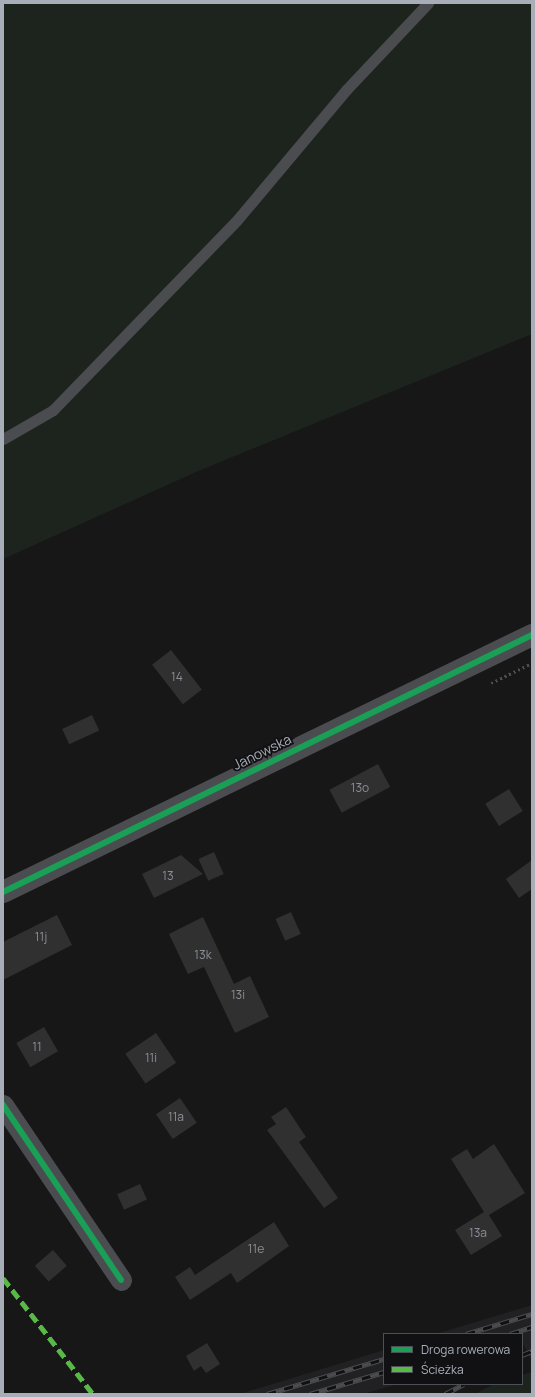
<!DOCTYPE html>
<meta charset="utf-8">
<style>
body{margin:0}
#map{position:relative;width:535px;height:1397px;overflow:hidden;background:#171717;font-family:Manrope,sans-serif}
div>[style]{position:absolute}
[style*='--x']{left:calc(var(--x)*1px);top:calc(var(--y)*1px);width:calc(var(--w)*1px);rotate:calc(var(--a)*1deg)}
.built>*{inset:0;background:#212123}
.green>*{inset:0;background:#1d241e}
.building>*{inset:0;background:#303031;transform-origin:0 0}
.path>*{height:2.5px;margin-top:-1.25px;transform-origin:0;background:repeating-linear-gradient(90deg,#4d4e52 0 2px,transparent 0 5px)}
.service>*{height:11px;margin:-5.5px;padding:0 5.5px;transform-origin:5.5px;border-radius:5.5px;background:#4b4c50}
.minor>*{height:21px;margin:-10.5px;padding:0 10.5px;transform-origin:10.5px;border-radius:10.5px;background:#4b4c50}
.tertiary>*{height:22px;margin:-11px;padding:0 11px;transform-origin:11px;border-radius:11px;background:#4b4c50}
.rail>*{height:4.5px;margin-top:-2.25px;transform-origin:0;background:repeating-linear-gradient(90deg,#111113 0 9px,#4b4c4f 0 18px);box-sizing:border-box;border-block:1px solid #4b4c4f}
.quiet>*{height:5px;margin-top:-2.5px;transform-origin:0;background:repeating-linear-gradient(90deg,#58b947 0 10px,transparent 0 15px)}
.cycleway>*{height:6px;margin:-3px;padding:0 3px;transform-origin:3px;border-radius:3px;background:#1a9f57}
span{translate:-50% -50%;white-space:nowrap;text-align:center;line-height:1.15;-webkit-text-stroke:3.5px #111113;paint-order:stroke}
.number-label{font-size:12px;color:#8a8e96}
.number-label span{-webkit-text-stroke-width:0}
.street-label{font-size:14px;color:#a8aeb8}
.frame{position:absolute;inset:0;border:4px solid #a8aeb8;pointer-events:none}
.legend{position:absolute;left:383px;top:1333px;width:140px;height:52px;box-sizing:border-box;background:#111113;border:1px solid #4d5055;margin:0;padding:5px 7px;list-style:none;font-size:12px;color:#a8aeb8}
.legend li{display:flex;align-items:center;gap:8px;height:20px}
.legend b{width:20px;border:1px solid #4d5055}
</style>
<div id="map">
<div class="built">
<div style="clip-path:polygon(532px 1305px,532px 1361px,522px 1342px,522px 1334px,436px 1334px)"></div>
<div style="clip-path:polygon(384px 1350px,384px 1384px,397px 1384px,387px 1387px,363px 1394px,240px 1394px)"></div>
</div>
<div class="green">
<div style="clip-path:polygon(3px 3px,532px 3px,532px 334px,196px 472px,3px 559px)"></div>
<div style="clip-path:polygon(532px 1372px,532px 1394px,475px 1394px,494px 1384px,522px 1384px,522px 1375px)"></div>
</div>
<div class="building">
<div style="left:171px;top:650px;width:50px;height:24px;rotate:52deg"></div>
<div style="left:92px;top:715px;width:17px;height:33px;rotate:65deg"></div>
<div style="left:378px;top:764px;width:26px;height:55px;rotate:62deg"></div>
<div style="left:509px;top:789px;width:26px;height:28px;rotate:58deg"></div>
<div style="left:214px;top:852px;width:24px;height:17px;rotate:66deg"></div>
<div style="clip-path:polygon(181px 855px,203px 874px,154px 898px,142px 874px)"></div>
<div style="clip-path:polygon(532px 860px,532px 889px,519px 898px,506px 879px)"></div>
<div style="left:291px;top:912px;width:24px;height:17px;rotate:66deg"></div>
<div style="clip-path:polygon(57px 915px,72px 945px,3px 980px,3px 942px)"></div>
<div style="clip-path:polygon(203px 917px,234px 984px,250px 976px,269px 1017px,235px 1033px,204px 967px,188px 974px,169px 934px)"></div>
<div style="left:44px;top:1027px;width:28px;height:32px;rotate:60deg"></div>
<div style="left:156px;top:1033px;width:36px;height:37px;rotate:56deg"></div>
<div style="left:180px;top:1098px;width:30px;height:29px;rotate:56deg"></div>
<div style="clip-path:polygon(286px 1107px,306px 1137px,299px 1142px,338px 1198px,324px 1208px,267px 1130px,276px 1124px,271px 1117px)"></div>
<div style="clip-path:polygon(494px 1144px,525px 1193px,489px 1215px,502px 1236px,471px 1255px,455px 1230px,484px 1212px,451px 1159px,467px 1149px,473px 1159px)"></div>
<div style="left:140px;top:1184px;width:17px;height:25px;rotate:66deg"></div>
<div style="clip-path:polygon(274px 1222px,289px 1246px,237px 1283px,231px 1273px,190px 1300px,175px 1277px,190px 1267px,195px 1275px)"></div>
<div style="left:53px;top:1250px;width:21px;height:24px;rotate:49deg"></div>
<div style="clip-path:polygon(207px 1343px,220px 1364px,206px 1373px,201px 1366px,194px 1371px,186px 1356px)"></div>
</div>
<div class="path">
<div style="--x:491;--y:683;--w:46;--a:-26"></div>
</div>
<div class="service">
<div style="--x:3;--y:439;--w:58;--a:-30.1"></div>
<div style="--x:53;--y:410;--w:264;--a:-45.9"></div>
<div style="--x:237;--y:220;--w:170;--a:-50"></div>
<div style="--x:346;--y:90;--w:120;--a:-46.7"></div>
</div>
<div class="minor">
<div style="--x:3;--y:1105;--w:211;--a:56"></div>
</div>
<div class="tertiary">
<div style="--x:3;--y:892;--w:588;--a:-25.91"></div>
</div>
<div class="rail">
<div style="--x:466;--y:1334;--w:69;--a:-16.9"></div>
<div style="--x:510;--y:1334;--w:23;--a:-18"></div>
<div style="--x:522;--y:1355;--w:11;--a:-22"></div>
<div style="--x:267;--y:1394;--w:122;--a:-16.7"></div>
<div style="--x:310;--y:1394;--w:77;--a:-16.6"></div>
<div style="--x:445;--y:1394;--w:21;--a:-28"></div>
</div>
<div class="quiet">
<div style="--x:3;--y:1278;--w:147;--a:52.2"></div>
</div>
<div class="cycleway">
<div style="--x:3;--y:892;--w:588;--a:-25.91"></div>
<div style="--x:3;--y:1105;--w:211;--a:56"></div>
</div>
<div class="number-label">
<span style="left:177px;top:677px">14</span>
<span style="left:360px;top:788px">13o</span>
<span style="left:168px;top:876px">13</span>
<span style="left:41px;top:937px">11j</span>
<span style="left:203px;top:955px">13k</span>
<span style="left:238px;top:995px">13i</span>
<span style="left:37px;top:1047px">11</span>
<span style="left:151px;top:1058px">11i</span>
<span style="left:176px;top:1117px">11a</span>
<span style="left:478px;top:1233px">13a</span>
<span style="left:256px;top:1249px">11e</span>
</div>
<div class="street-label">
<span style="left:262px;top:752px;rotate:-26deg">Janowska</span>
</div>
<div class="frame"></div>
<ul class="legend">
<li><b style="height:5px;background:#1a9f57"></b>Droga rowerowa</li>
<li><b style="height:5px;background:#58b947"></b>Ścieżka</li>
</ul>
</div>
